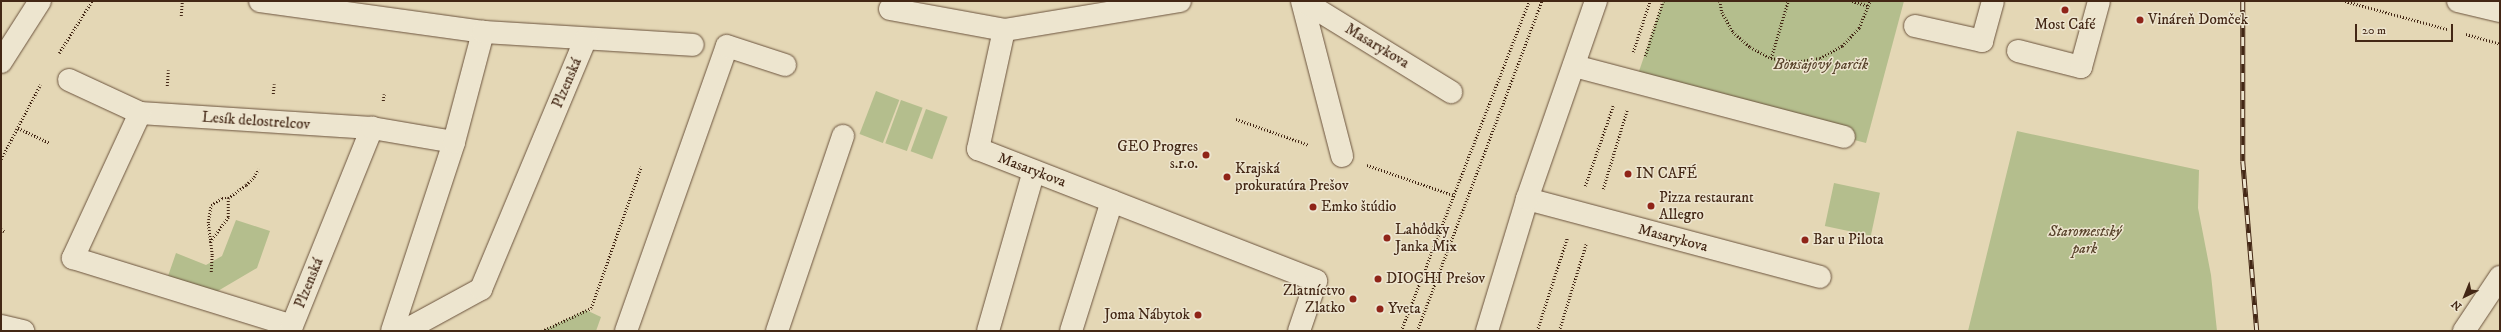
<!DOCTYPE html>
<meta charset="utf-8">
<style>
body{margin:0}
#map{position:relative;width:2501px;height:332px;overflow:hidden;background:#e4d7b5;font-family:"IM FELL DW Pica",serif}
div>[style]{position:absolute}
[style*='--x']{left:calc(var(--x)*1px);top:calc(var(--y)*1px);width:calc(var(--w)*1px);rotate:calc(var(--a)*1deg)}
.green>*{inset:0;background:#b4be8d;transform-origin:0 0}
.path>*{height:2.5px;margin-top:-1.25px;transform-origin:0;background:repeating-linear-gradient(90deg,#432715 0 1px,transparent 0 3px)}
.roads{filter:drop-shadow(0 0 1px #6b533d) drop-shadow(0 0 1px #6b533d)}
.minor>*{height:22px;margin:-11px;padding:0 11px;transform-origin:11px;border-radius:11px;background:#ede5cf}
.rail>*{height:4.5px;margin-top:-2.25px;transform-origin:0;background:repeating-linear-gradient(90deg,#ede5cf 0 9px,#432715 0 18px);box-sizing:border-box;border-block:1px solid #432715}
.dots>*{width:11px;height:11px;translate:-50% -50%;box-sizing:border-box;border:2px solid #ede5cf;border-radius:50%}
span{translate:-50% -50%;white-space:nowrap;text-align:center;line-height:1.15;-webkit-text-stroke:3px #ede5cf;paint-order:stroke}
.poi-label{font-size:15px;color:#432715}
.left{translate:0 -50%;text-align:left}
.right{translate:-100% -50%;text-align:right}
.street-label{font-size:15px;color:#432715}
.park-label{font-size:15px;color:#5a452d;font-style:italic}
.frame{position:absolute;inset:0;border:2px solid #432715;pointer-events:none}
.north{position:absolute;left:2445px;top:276px;width:40px;height:40px;-webkit-text-stroke:3px #ede5cf;paint-order:stroke;rotate:223deg;font-size:11px;font-weight:700;line-height:16px;text-align:center;color:#432715}
.north::after{content:'';display:block;margin:auto;width:14px;height:18px;background:#432715;clip-path:polygon(50% 0,100% 100%,50% 72%,0 100%)}
.scale{position:absolute;left:2355px;top:24px;width:98px;height:18px;box-sizing:border-box;border:2px solid #432715;border-top:0;padding-left:5px;font-size:12px;line-height:14px;white-space:nowrap;color:#432715;-webkit-text-stroke:3px #ede5cf;paint-order:stroke}
</style>
<div id="map">
<div class="green">
<div style="clip-path:polygon(1663px 1px,1904px 1px,1866px 143px,1635px 83px)"></div>
<div style="left:876px;top:91px;width:25px;height:46px;rotate:21deg"></div>
<div style="left:901px;top:100px;width:23px;height:46px;rotate:20deg"></div>
<div style="left:926px;top:109px;width:23px;height:45px;rotate:20deg"></div>
<div style="clip-path:polygon(2017px 131px,2199px 170px,2198px 208px,2211px 275px,2217px 331px,1968px 331px)"></div>
<div style="left:1834px;top:183px;width:47px;height:44px;rotate:12deg"></div>
<div style="clip-path:polygon(236px 220px,270px 231px,257px 268px,211px 295px,167px 279px,176px 253px,206px 265px,222px 256px)"></div>
<div style="clip-path:polygon(586px 310px,601px 317px,596px 331px,542px 331px)"></div>
</div>
<div class="path">
<div style="--x:1720;--y:1;--w:11;--a:80"></div>
<div style="--x:1722;--y:12;--w:23;--a:61"></div>
<div style="--x:1733;--y:32;--w:23;--a:41"></div>
<div style="--x:1750;--y:47;--w:24;--a:28"></div>
<div style="--x:1771;--y:58;--w:24;--a:9"></div>
<div style="--x:1795;--y:62;--w:25;--a:-9"></div>
<div style="--x:1820;--y:58;--w:25;--a:-29"></div>
<div style="--x:1842;--y:46;--w:25;--a:-47"></div>
<div style="--x:1859;--y:28;--w:29;--a:-68"></div>
<div style="--x:1852;--y:1;--w:18;--a:16"></div>
<div style="--x:2345;--y:1;--w:106;--a:15.4"></div>
<div style="--x:181;--y:16;--w:15;--a:-86"></div>
<div style="--x:2466;--y:34;--w:35;--a:16"></div>
<div style="--x:1633;--y:52;--w:54;--a:-71.6"></div>
<div style="--x:59;--y:53;--w:62;--a:-57.6"></div>
<div style="--x:1645;--y:56;--w:58;--a:-71.9"></div>
<div style="--x:1771;--y:58;--w:59;--a:-73.4"></div>
<div style="--x:167;--y:86;--w:16;--a:-86"></div>
<div style="--x:273;--y:94;--w:10;--a:-84"></div>
<div style="--x:383;--y:101;--w:7;--a:-82"></div>
<div style="--x:1236;--y:119;--w:77;--a:19.6"></div>
<div style="--x:18;--y:128;--w:35;--a:25"></div>
<div style="--x:1;--y:159;--w:84;--a:-62.2"></div>
<div style="--x:1367;--y:165;--w:91;--a:19.2"></div>
<div style="--x:1585;--y:186;--w:85;--a:-70.7"></div>
<div style="--x:1603;--y:189;--w:83;--a:-73.1"></div>
<div style="--x:1;--y:229;--w:4;--a:34"></div>
<div style="--x:210;--y:242;--w:31;--a:-54"></div>
<div style="--x:228;--y:217;--w:19;--a:-90"></div>
<div style="--x:211;--y:272;--w:17;--a:-87"></div>
<div style="--x:212;--y:255;--w:32;--a:-97"></div>
<div style="--x:208;--y:223;--w:18;--a:-81"></div>
<div style="--x:211;--y:205;--w:13;--a:-32"></div>
<div style="--x:222;--y:198;--w:6;--a:0"></div>
<div style="--x:228;--y:198;--w:22;--a:-36"></div>
<div style="--x:246;--y:185;--w:11;--a:-45"></div>
<div style="--x:254;--y:177;--w:9;--a:-63"></div>
<div style="--x:542;--y:331;--w:54;--a:-25.1"></div>
<div style="--x:591;--y:308;--w:150;--a:-70.5"></div>
<div style="--x:1401;--y:331;--w:354;--a:-68.8"></div>
<div style="--x:1417;--y:331;--w:353;--a:-69.3"></div>
<div style="--x:1537;--y:331;--w:98;--a:-72.1"></div>
<div style="--x:1559;--y:331;--w:91;--a:-72.8"></div>
</div>
<div class="roads">
<div class="minor">
<div style="--x:260;--y:1;--w:225;--a:7.9"></div>
<div style="--x:1180;--y:1;--w:178;--a:170.6"></div>
<div style="--x:1004;--y:30;--w:122;--a:102.3"></div>
<div style="--x:978;--y:149;--w:363;--a:21.3"></div>
<div style="--x:1316;--y:281;--w:53;--a:108.8"></div>
<div style="--x:1302;--y:1;--w:160;--a:75.5"></div>
<div style="--x:1303;--y:1;--w:174;--a:31.6"></div>
<div style="--x:2458;--y:1;--w:43;--a:13.4"></div>
<div style="--x:890;--y:9;--w:116;--a:10.4"></div>
<div style="--x:1915;--y:26;--w:69;--a:12.6"></div>
<div style="--x:1982;--y:41;--w:41;--a:-74.6"></div>
<div style="--x:2018;--y:51;--w:65;--a:14.3"></div>
<div style="--x:2081;--y:67;--w:68;--a:-74.7"></div>
<div style="--x:1;--y:62;--w:72;--a:-57.4"></div>
<div style="--x:1574;--y:66;--w:279;--a:14.7"></div>
<div style="--x:69;--y:80;--w:78;--a:24.9"></div>
<div style="--x:140;--y:113;--w:232;--a:3.7"></div>
<div style="--x:140;--y:113;--w:160;--a:114.8"></div>
<div style="--x:73;--y:258;--w:229;--a:17.2"></div>
<div style="--x:292;--y:326;--w:214;--a:-68"></div>
<div style="--x:372;--y:128;--w:83;--a:9.7"></div>
<div style="--x:1527;--y:199;--w:303;--a:14.9"></div>
<div style="--x:1;--y:326;--w:23;--a:13"></div>
<div style="--x:392;--y:331;--w:199;--a:-71.8"></div>
<div style="--x:454;--y:142;--w:114;--a:-75.2"></div>
<div style="--x:483;--y:32;--w:210;--a:3.5"></div>
<div style="--x:404;--y:331;--w:88;--a:-28.6"></div>
<div style="--x:481;--y:289;--w:270;--a:-67.3"></div>
<div style="--x:626;--y:331;--w:302;--a:-70.5"></div>
<div style="--x:727;--y:46;--w:61;--a:18.1"></div>
<div style="--x:777;--y:331;--w:206;--a:-71.3"></div>
<div style="--x:988;--y:331;--w:166;--a:-74"></div>
<div style="--x:1071;--y:331;--w:136;--a:-72.5"></div>
<div style="--x:1487;--y:331;--w:138;--a:-73.1"></div>
<div style="--x:1527;--y:199;--w:210;--a:-70.8"></div>
<div style="--x:2464;--y:331;--w:65;--a:-56.3"></div>
</div>
</div>
<div class="rail">
<div style="--x:2243;--y:1;--w:160;--a:90"></div>
<div style="--x:2243;--y:161;--w:171;--a:85.3"></div>
</div>
<div class="dots">
<div style="left:2065px;top:10px;background:#8f2418"></div>
<div style="left:2140px;top:20px;background:#8f2418"></div>
<div style="left:1206px;top:155px;background:#8f2418"></div>
<div style="left:1628px;top:174px;background:#8f2418"></div>
<div style="left:1227px;top:177px;background:#8f2418"></div>
<div style="left:1651px;top:206px;background:#8f2418"></div>
<div style="left:1313px;top:207px;background:#8f2418"></div>
<div style="left:1387px;top:238px;background:#8f2418"></div>
<div style="left:1805px;top:240px;background:#8f2418"></div>
<div style="left:1378px;top:279px;background:#8f2418"></div>
<div style="left:1353px;top:299px;background:#8f2418"></div>
<div style="left:1380px;top:309px;background:#8f2418"></div>
<div style="left:1198px;top:315px;background:#8f2418"></div>
</div>
<div class="poi-label">
<span class="left" style="left:2148px;top:20px">Vináreň Domček</span>
<span style="left:2065px;top:25px">Most Café</span>
<span class="right" style="left:1198px;top:155px">GEO Progres<br>s.r.o.</span>
<span class="left" style="left:1235px;top:177px">Krajská<br>prokuratúra Prešov</span>
<span class="left" style="left:1636px;top:174px">IN CAFÉ</span>
<span class="left" style="left:1659px;top:206px">Pizza restaurant<br>Allegro</span>
<span class="left" style="left:1321px;top:207px">Emko štúdio</span>
<span class="left" style="left:1395px;top:238px">Lahôdky<br>Janka Mix</span>
<span class="left" style="left:1813px;top:240px">Bar u Pilota</span>
<span class="left" style="left:1386px;top:279px">DIOCHI Prešov</span>
<span class="right" style="left:1345px;top:299px">Zlatníctvo<br>Zlatko</span>
<span class="left" style="left:1388px;top:309px">Yveta</span>
<span class="right" style="left:1190px;top:315px">Joma Nábytok</span>
</div>
<div class="street-label">
<span style="left:1377px;top:46px;rotate:31deg">Masarykova</span>
<span style="left:567px;top:83px;rotate:-67deg">Plzenská</span>
<span style="left:256px;top:121px;rotate:4deg">Lesík delostrelcov</span>
<span style="left:1032px;top:170px;rotate:21deg">Masarykova</span>
<span style="left:1673px;top:238px;rotate:15deg">Masarykova</span>
<span style="left:309px;top:283px;rotate:-68deg">Plzenská</span>
</div>
<div class="park-label">
<span style="left:1821px;top:65px">Bonsajový parčík</span>
<span style="left:2085px;top:240px">Staromestský<br>park</span>
</div>
<div class="frame"></div>
<div class="north">N</div>
<div class="scale">20 m</div>
</div>
